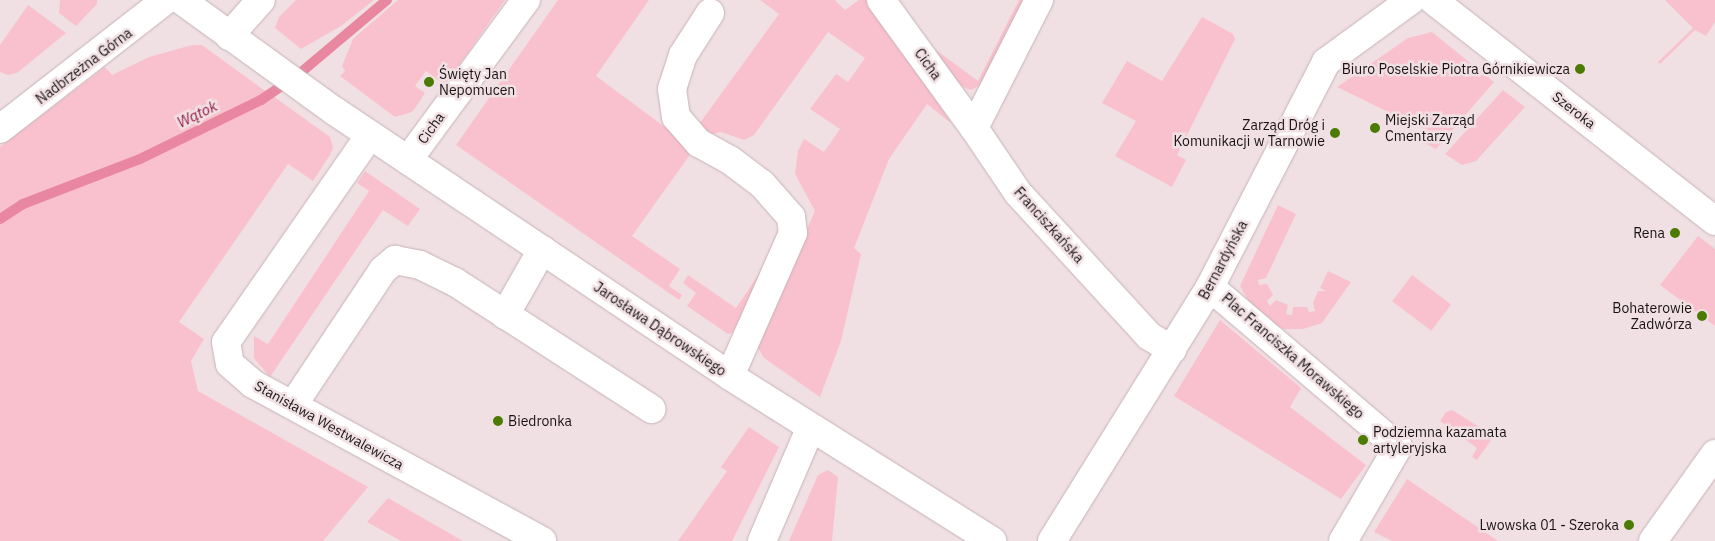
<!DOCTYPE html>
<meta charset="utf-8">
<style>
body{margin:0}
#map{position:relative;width:1715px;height:541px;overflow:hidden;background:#f1e0e3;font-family:"IBM Plex Sans",sans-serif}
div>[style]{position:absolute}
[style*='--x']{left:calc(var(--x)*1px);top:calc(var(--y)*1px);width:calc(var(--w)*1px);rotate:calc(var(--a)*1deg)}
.green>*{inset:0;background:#f9c1cd;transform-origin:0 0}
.stream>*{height:10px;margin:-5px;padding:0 5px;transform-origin:5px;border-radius:5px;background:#e986a0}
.roads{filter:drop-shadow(0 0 1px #c4b3b7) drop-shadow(0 0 1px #c4b3b7)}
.minor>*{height:28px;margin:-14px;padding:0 14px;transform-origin:14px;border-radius:14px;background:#fff}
.dots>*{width:14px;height:14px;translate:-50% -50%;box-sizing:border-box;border:2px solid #f1e0e3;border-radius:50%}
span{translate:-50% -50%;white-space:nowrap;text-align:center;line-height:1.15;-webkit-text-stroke:5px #f1e0e3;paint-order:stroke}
.street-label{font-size:14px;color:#191314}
.poi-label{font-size:14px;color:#191314}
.right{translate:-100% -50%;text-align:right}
.left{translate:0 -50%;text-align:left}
.water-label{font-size:15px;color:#921d49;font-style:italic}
</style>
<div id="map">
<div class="green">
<div style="clip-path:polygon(60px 0,97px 0,97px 4px,76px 26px,59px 13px)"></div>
<div style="clip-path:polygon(296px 0,374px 0,341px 26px,301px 49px,275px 28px,279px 17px)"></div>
<div style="clip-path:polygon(398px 0,505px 0,445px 85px,426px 71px,415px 86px,425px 93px,418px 104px,412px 112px,395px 117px,340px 76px,345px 71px,342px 66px,353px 39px)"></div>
<div style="clip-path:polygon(558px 0,649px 0,596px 76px,677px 136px,689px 149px,689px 156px,632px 236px,680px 269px,669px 286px,682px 295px,679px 300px,456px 145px)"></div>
<div style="clip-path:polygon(760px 0,835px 0,845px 10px,859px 0,869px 0,952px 124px,927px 104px,889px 159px,854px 248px,861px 254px,841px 341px,820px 397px,764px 358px,758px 348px,760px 336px,815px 211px,795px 174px,798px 151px,804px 139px,824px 152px,840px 129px,810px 109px,836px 74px,848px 82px,865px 58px,828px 32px,754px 135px,744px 140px,721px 132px,703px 136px,697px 127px,779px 14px)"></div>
<div style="clip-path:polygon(1019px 0,1024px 0,980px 85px,971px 90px,963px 87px,936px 62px,936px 50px,978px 81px)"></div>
<div style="clip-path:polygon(1665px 0,1715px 0,1715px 22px,1706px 36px,1695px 30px,1660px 64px,1658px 62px,1693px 28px)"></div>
<div style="clip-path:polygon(28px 5px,66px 33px,17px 73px,8px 75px,0 72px,0 45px)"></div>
<div style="clip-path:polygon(1202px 17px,1233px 34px,1235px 39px,1177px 155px,1186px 160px,1172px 187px,1115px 156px,1136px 121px,1102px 103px,1127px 61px,1162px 81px)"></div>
<div style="clip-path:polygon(1432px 32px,1494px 82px,1436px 149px,1419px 140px,1425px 130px,1337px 87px,1408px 38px)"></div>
<div style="clip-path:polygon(192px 45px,202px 45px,268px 93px,139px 157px,22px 201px,0 216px,0 147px,105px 67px,112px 75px,149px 57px)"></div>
<div style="clip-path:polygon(1503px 90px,1525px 107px,1476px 161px,1462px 165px,1445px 154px)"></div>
<div style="clip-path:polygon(273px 96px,330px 137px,333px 148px,330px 155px,313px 181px,288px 164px,179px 322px,204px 339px,191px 361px,198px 391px,368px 487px,323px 541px,0 541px,0 222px,24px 206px,141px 162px)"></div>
<div style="clip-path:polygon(365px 171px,420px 209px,408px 226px,383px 210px,270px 377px,254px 358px,254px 336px,268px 344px,369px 191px,357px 183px)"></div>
<div style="clip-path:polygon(1278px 205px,1296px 214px,1266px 278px,1258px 280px,1259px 285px,1267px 284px,1273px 295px,1267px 301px,1270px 306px,1276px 300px,1288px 305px,1286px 314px,1292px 315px,1293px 307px,1307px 307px,1309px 312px,1315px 311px,1313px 303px,1318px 291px,1326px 291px,1320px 288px,1328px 271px,1351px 282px,1322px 323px,1303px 329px,1284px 329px,1268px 321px,1253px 309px,1240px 286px)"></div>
<div style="clip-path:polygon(1698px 236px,1715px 249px,1715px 326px,1660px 285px)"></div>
<div style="clip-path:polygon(774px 252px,732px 333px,728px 334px,687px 306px,696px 293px,683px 283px,688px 275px,736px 308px)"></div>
<div style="left:1412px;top:275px;width:49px;height:33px;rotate:37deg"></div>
<div style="clip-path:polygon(1220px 320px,1301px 388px,1290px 407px,1366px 465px,1341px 499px,1174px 396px)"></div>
<div style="clip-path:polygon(1452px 410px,1494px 436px,1477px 460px,1472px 457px,1477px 448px,1440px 421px,1446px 412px)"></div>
<div style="clip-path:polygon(749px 427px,779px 447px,732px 541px,678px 541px,727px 471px,721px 467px)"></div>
<div style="clip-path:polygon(828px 470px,838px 477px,832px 541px,789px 541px,818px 475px)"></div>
<div style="clip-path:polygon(1407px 479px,1498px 541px,1392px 541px,1374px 532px)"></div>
<div style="clip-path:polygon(388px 498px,463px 541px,401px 541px,367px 522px)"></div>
</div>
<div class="stream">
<div style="--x:0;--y:219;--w:27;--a:-33"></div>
<div style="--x:23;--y:204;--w:125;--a:-21"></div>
<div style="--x:140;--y:159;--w:135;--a:-26"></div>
<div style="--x:261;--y:100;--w:46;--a:-34.4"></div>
<div style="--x:299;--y:74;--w:115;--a:-40.1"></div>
</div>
<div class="roads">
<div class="minor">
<div style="--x:181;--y:0;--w:188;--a:35.9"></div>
<div style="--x:333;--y:110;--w:478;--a:33.8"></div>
<div style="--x:730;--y:376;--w:310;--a:32.2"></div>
<div style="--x:881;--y:0;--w:158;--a:54"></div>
<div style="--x:974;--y:128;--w:78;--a:55.9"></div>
<div style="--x:1018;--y:193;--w:194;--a:47.5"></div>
<div style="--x:1149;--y:336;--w:27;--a:31"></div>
<div style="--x:1433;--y:0;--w:358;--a:38.1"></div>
<div style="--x:710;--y:13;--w:50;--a:122.7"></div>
<div style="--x:683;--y:55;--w:36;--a:108"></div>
<div style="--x:672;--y:89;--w:28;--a:82"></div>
<div style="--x:676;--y:117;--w:35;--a:49"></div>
<div style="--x:699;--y:143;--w:35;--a:29"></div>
<div style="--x:730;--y:160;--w:40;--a:37"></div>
<div style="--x:762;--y:184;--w:44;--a:48.7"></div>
<div style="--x:791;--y:217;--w:16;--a:83"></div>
<div style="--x:793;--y:233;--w:156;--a:113.8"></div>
<div style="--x:229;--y:36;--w:48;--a:-48.4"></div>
<div style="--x:974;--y:128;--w:144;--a:-63.1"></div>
<div style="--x:0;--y:129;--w:210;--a:-37.9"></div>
<div style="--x:370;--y:135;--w:252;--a:124.8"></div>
<div style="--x:226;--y:342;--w:22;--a:80"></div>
<div style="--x:230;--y:364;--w:30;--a:41"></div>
<div style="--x:253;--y:384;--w:329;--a:28.5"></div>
<div style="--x:408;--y:160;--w:199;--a:-53.6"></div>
<div style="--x:1210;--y:287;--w:247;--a:40.4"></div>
<div style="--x:1398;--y:447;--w:109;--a:120.3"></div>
<div style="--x:505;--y:315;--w:75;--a:-60.4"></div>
<div style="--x:293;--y:405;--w:162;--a:-56.3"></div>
<div style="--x:383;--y:270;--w:16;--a:-40"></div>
<div style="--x:395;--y:260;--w:25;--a:11"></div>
<div style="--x:420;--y:265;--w:39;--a:26"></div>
<div style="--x:455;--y:282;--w:234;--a:32.9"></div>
<div style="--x:762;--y:541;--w:122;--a:-66.8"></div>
<div style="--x:1052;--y:541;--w:299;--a:-58.1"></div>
<div style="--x:1210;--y:287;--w:253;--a:-62.7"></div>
<div style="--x:1326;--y:62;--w:105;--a:-36.1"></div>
<div style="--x:1653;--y:541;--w:107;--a:-54.5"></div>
</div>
</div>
<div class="dots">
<div style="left:1580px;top:69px;background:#4c7b04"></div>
<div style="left:429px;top:82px;background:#4c7b04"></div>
<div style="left:1375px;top:128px;background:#4c7b04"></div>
<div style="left:1335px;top:133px;background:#4c7b04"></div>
<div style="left:1675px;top:233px;background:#4c7b04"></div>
<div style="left:1702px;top:316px;background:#4c7b04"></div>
<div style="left:498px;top:421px;background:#4c7b04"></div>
<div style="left:1363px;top:440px;background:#4c7b04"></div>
<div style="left:1629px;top:525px;background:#4c7b04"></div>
</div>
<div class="street-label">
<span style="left:928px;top:64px;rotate:54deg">Cicha</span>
<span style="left:84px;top:66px;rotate:-37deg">Nadbrzeżna Górna</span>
<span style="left:1574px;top:110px;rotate:38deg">Szeroka</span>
<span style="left:431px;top:128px;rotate:-54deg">Cicha</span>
<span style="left:1049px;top:225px;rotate:48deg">Franciszkańska</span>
<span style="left:1223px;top:260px;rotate:-62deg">Bernardyńska</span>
<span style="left:660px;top:329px;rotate:34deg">Jarosława Dąbrowskiego</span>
<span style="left:1293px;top:356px;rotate:41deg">Plac Franciszka Morawskiego</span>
<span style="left:329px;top:425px;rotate:29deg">Stanisława Westwalewicza</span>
</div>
<div class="poi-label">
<span class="right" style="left:1570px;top:69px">Biuro Poselskie Piotra Górnikiewicza</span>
<span class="left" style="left:439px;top:82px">Święty Jan<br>Nepomucen</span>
<span class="left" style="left:1385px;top:128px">Miejski Zarząd<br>Cmentarzy</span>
<span class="right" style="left:1325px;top:133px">Zarząd Dróg i<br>Komunikacji w Tarnowie</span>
<span class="right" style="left:1665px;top:233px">Rena</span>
<span class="right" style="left:1692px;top:316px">Bohaterowie<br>Zadwórza</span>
<span class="left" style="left:508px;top:421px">Biedronka</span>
<span class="left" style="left:1373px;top:440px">Podziemna kazamata<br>artyleryjska</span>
<span class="right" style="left:1619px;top:525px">Lwowska 01 - Szeroka</span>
</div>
<div class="water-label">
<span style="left:197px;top:114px;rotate:-26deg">Wątok</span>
</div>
</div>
